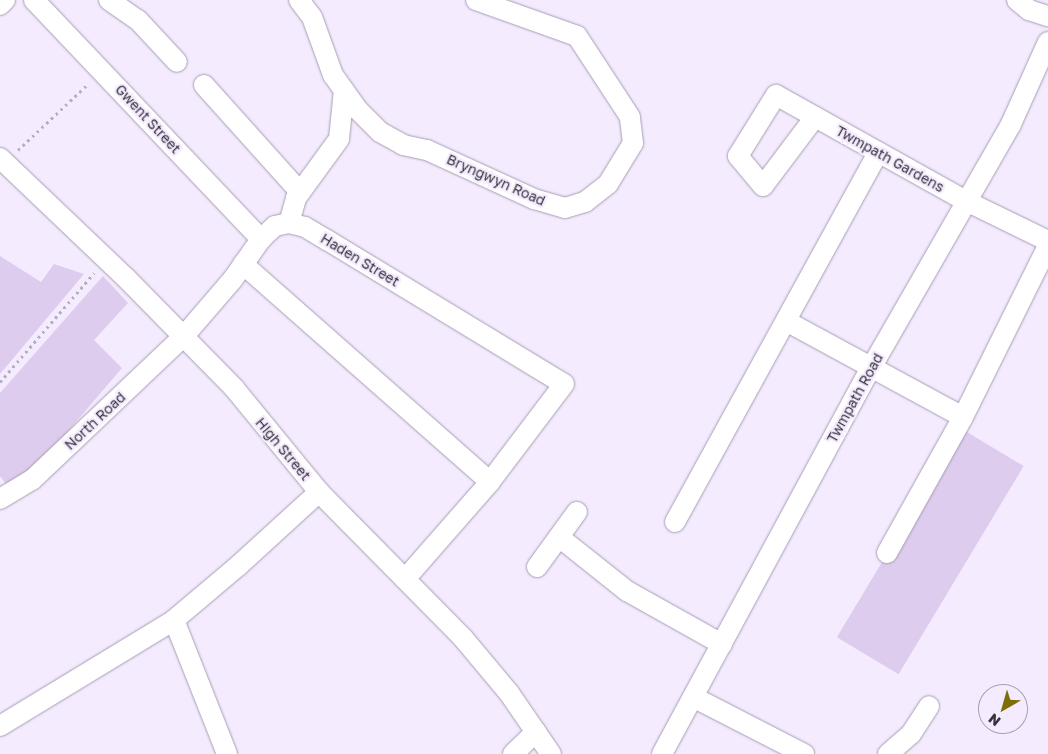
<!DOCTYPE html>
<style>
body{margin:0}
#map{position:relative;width:1048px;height:754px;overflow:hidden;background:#f4ebfe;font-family:"Golos Text",sans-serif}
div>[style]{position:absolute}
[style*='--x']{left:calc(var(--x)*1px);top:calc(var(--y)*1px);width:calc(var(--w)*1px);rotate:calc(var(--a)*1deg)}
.green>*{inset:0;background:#dce;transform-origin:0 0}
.path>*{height:3px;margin-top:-1.5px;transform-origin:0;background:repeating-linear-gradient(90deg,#b5aebe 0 2.5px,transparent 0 6.5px)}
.roads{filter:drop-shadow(0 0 1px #a89db4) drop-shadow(0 0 1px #a89db4)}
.minor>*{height:20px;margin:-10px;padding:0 10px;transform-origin:10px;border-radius:10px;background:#fff}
span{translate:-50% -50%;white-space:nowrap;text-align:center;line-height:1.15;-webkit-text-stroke:4.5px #f4ebfe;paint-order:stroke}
.street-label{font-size:14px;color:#38333d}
.north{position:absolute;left:978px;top:684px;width:50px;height:50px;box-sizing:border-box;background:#f4ebfe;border:1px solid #a9a1b1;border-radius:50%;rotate:218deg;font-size:14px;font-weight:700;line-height:20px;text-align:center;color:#38333d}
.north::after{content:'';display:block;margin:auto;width:18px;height:22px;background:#7f6d09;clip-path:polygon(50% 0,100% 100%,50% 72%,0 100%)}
</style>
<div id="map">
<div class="green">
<div style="clip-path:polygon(0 256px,41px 282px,54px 264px,84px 274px,0 374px)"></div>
<div style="clip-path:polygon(103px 276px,128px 303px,94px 340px,122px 368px,34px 471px,6px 484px,0 476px,0 393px)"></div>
<div style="left:962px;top:429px;width:72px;height:243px;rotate:31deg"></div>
</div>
<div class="path">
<div style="--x:18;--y:150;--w:96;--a:-43.3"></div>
<div style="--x:0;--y:382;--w:144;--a:-49.2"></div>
</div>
<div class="roads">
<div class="minor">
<div style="--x:34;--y:0;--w:330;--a:46.5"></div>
<div style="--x:109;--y:0;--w:35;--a:35"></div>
<div style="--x:138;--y:20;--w:57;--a:47.1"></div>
<div style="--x:299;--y:0;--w:21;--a:53"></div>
<div style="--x:312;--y:17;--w:62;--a:70.1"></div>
<div style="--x:333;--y:75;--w:43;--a:54.5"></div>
<div style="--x:358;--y:110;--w:31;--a:45"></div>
<div style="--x:380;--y:132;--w:26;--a:29"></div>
<div style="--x:403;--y:145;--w:25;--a:12"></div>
<div style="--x:427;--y:150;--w:118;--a:24.6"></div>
<div style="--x:534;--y:199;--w:32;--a:16"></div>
<div style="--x:565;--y:208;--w:21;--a:-17"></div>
<div style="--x:585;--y:202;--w:29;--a:-38"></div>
<div style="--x:608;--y:184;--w:48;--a:-58.6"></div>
<div style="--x:633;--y:143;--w:26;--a:-97"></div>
<div style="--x:630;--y:117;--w:97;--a:-123.2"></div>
<div style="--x:577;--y:36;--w:107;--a:-160.4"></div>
<div style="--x:1017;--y:0;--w:16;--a:40"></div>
<div style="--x:1029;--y:10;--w:20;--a:18"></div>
<div style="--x:0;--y:5;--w:7;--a:-45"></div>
<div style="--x:204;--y:85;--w:144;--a:48.1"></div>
<div style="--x:815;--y:117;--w:86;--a:127"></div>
<div style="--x:763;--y:186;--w:39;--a:-130"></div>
<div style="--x:738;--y:156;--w:72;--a:-58.1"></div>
<div style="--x:776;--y:95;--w:218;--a:29.2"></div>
<div style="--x:966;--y:201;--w:91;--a:26"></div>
<div style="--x:0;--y:158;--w:175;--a:43.6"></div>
<div style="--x:127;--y:279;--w:153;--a:45.5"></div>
<div style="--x:234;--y:388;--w:134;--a:50.7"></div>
<div style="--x:319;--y:492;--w:205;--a:45.4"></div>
<div style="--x:463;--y:638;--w:72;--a:50.1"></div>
<div style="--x:509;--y:693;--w:74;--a:55.5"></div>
<div style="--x:289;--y:223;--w:26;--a:-74"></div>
<div style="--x:296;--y:198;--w:73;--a:-53.9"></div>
<div style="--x:339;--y:139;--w:49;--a:-84.2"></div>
<div style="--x:243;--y:264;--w:329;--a:41.4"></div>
<div style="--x:786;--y:321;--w:201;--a:28.5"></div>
<div style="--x:0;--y:499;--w:37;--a:-31"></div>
<div style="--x:32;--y:480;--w:209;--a:-43.5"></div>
<div style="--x:184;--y:336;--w:75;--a:-49.3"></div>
<div style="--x:233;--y:279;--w:49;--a:-55"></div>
<div style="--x:261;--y:239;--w:19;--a:-43"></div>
<div style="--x:275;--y:226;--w:14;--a:-12"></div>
<div style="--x:289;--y:223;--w:16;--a:14"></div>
<div style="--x:305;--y:227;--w:26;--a:31"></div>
<div style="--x:327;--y:240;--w:277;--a:31.3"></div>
<div style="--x:564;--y:384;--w:123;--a:127.1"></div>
<div style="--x:490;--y:482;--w:129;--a:131.2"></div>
<div style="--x:675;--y:522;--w:422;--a:-61.2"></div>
<div style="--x:559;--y:537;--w:87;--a:38.5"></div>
<div style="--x:627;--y:591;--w:109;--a:29.2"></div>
<div style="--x:887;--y:553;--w:156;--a:-60.8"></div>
<div style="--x:963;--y:417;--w:191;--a:-63.6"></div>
<div style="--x:537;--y:567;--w:68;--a:-54"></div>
<div style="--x:174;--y:620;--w:144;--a:68.4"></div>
<div style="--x:693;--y:697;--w:125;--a:27.2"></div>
<div style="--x:0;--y:726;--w:204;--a:-31.3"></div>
<div style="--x:174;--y:620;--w:84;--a:-40.2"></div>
<div style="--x:238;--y:566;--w:110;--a:-42.4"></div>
<div style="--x:513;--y:754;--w:32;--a:-44"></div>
<div style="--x:662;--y:754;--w:441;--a:-61.6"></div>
<div style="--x:872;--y:366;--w:279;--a:-60.1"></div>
<div style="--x:1011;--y:124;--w:90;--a:-65.7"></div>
<div style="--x:888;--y:754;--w:30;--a:-41"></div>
<div style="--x:911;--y:734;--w:33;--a:-57"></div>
</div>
</div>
<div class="street-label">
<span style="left:148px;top:119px;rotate:47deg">Gwent Street</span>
<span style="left:890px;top:159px;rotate:29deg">Twmpath Gardens</span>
<span style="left:496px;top:180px;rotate:24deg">Bryngwyn Road</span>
<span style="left:360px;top:260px;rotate:31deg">Haden Street</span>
<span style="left:855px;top:398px;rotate:-61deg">Twmpath Road</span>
<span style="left:95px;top:421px;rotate:-43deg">North Road</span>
<span style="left:283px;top:449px;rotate:50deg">High Street</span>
</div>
<div class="north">N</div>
</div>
